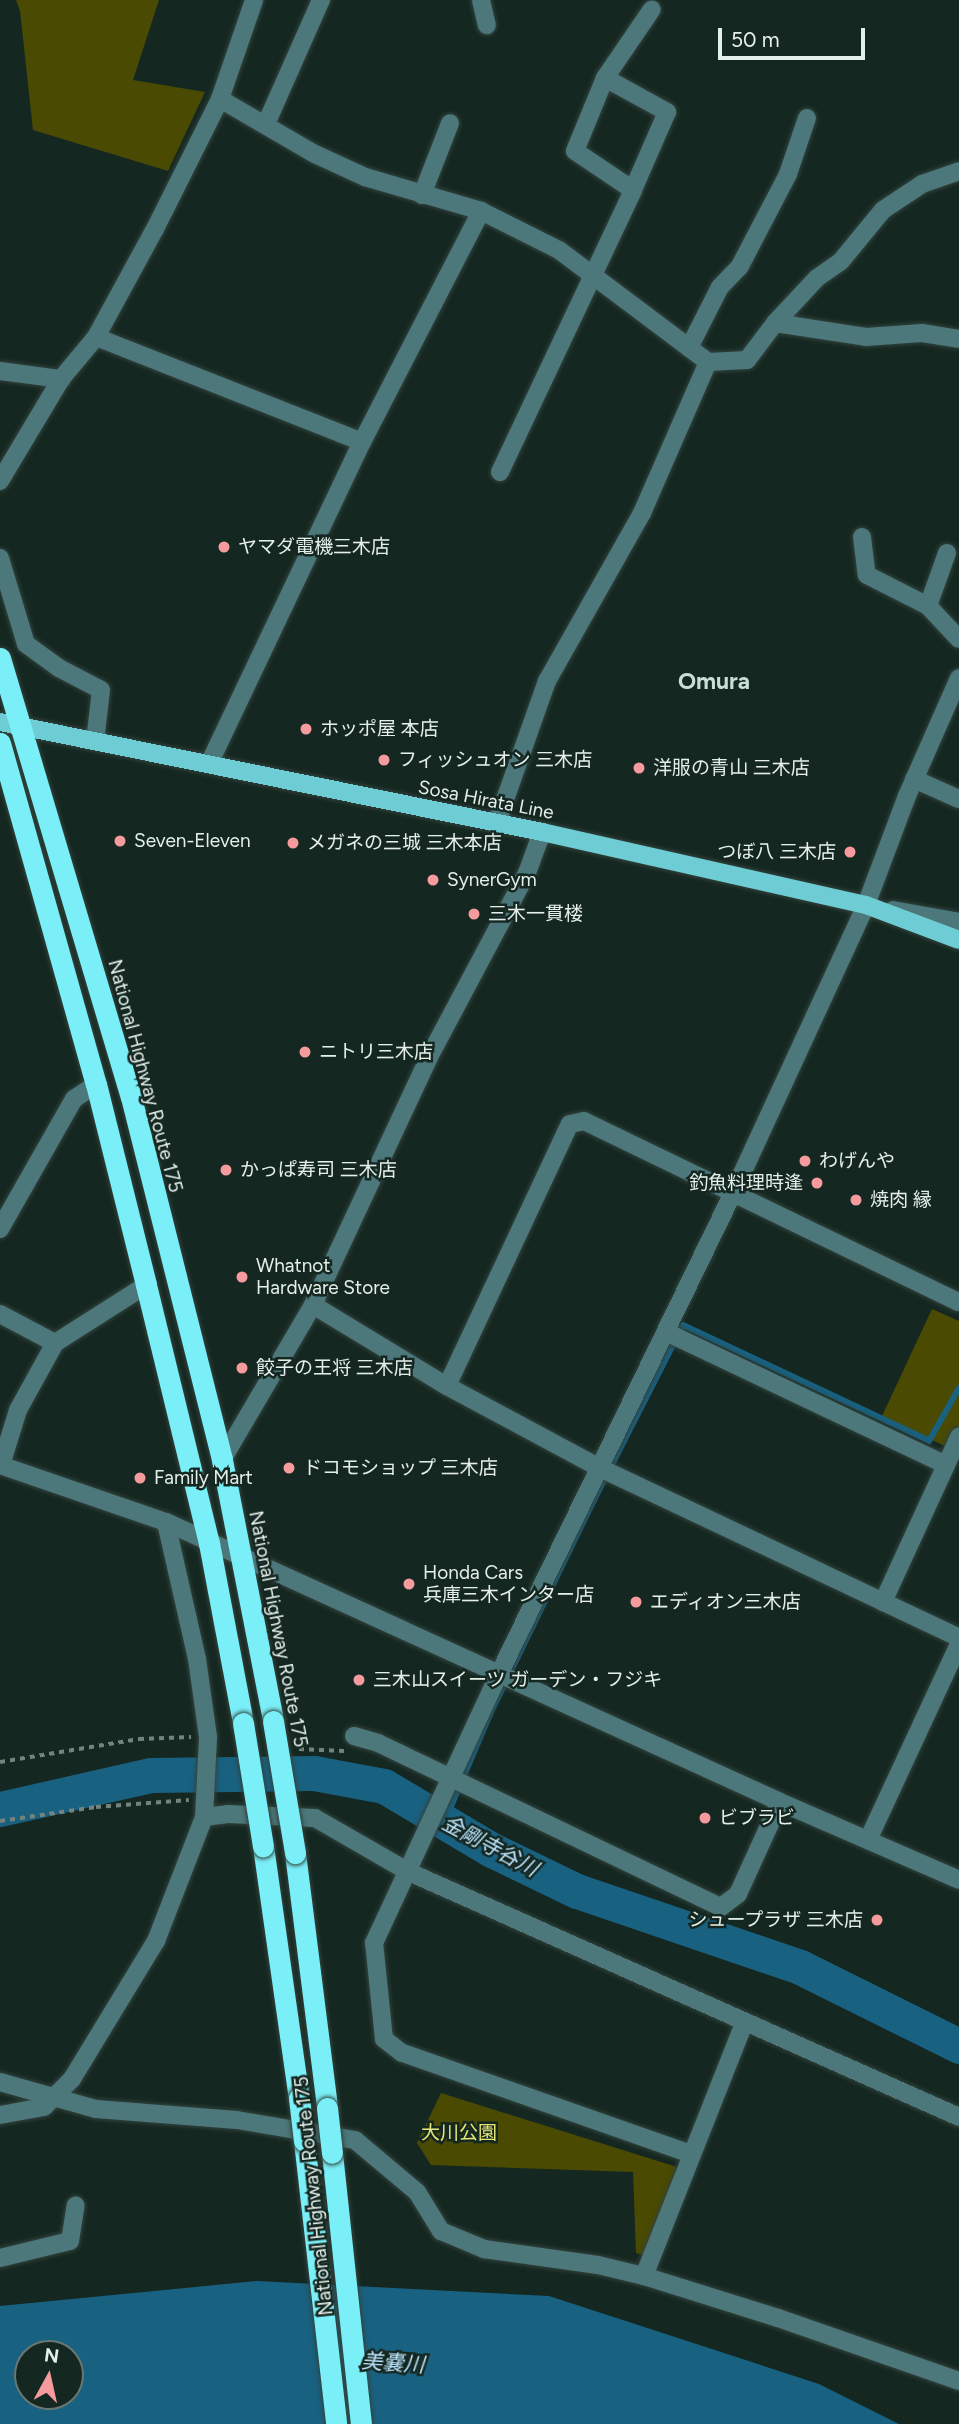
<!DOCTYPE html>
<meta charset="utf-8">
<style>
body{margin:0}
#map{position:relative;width:959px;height:2424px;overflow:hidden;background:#152721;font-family:Figtree,"Noto Sans JP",sans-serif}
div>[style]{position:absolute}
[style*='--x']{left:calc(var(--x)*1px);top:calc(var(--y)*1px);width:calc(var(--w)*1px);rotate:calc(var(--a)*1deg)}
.green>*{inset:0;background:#4a4a02}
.water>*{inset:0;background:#196181}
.stream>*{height:6px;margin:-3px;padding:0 3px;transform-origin:3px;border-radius:3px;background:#196181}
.river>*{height:35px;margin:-17.5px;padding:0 17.5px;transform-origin:17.5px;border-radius:17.5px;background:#196181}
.path>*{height:3.5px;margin-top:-1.75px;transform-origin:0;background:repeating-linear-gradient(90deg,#74837e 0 5px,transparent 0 10px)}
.roads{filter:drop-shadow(0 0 2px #32433d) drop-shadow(0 0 2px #32433d)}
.minor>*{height:18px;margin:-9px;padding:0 9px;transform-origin:9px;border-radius:9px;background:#4c777b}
.major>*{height:18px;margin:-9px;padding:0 9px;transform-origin:9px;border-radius:9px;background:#6ecdd4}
.highway>*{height:21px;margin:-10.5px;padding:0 10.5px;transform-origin:10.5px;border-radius:10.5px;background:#7aeff8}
.bridges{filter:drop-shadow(0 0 2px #32433d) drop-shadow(0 0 2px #32433d)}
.highway-bridge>*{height:21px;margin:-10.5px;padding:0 10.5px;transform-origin:10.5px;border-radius:10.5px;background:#7aeff8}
.dots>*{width:19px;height:19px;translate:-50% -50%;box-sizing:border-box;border:4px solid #152721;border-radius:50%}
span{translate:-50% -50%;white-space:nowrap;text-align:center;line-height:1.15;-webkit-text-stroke:5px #152721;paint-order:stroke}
.poi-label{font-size:19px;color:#e4efeb}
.left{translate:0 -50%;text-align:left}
.right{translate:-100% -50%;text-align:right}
.street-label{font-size:19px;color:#e4efeb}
.park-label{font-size:19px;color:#e3e574}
.water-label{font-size:21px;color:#bae4fc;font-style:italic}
.quarter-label{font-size:23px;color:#c8dfd7;font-weight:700}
.north{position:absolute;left:14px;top:2340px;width:70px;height:70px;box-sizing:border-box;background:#152721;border:2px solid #687772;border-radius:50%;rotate:8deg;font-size:19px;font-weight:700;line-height:28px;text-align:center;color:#e4efeb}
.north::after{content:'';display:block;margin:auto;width:24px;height:32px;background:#f59b9e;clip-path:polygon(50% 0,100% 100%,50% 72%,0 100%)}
.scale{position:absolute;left:718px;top:28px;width:147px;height:32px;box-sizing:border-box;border:4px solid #e4efeb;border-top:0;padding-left:9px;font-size:21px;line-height:24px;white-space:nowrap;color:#e4efeb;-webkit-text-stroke:5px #152721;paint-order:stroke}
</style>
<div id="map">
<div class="green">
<div style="clip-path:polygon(16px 0,159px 0,133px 80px,205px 92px,168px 171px,33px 130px,20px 11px)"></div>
<div style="clip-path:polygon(932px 1309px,959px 1321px,959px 1433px,951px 1449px,882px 1416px)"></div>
<div style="clip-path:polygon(441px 2093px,677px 2167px,645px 2256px,636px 2253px,633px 2172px,431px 2165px,417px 2143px)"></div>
</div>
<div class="water">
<div style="clip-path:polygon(evenodd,257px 2281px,549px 2296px,819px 2384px,899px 2424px,0 2424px,0 2306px,257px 2281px,28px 2354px,70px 2354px,70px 2396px,28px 2396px,28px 2354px)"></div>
</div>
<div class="stream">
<div style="--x:444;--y:1823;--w:118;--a:-67.1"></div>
<div style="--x:490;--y:1714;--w:240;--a:-64.1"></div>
<div style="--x:595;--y:1498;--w:194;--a:-63"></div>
<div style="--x:683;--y:1325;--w:272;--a:25.2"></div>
<div style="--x:929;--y:1441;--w:61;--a:-60.5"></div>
</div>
<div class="river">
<div style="--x:0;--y:1809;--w:155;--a:-12.7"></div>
<div style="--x:151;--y:1775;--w:163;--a:-0.7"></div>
<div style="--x:314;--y:1773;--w:71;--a:10.5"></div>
<div style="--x:384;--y:1786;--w:126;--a:30.7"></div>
<div style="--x:492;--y:1850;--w:94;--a:25.8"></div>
<div style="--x:577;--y:1891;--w:236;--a:18.8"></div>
<div style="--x:800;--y:1967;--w:178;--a:26.4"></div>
</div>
<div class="path">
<div style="--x:299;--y:1749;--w:45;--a:2.5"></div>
<div style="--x:0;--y:1762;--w:141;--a:-9.4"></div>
<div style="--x:139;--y:1739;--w:52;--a:-2.2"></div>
<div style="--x:0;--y:1821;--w:97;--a:-8.3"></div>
<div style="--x:96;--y:1807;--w:93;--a:-4.3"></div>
</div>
<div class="roads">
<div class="minor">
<div style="--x:481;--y:0;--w:26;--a:77"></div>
<div style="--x:605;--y:78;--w:71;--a:28.7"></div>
<div style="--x:667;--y:112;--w:85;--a:113.6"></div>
<div style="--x:220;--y:99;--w:110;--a:30.1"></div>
<div style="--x:315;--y:154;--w:55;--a:24.7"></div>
<div style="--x:365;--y:177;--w:121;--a:16.3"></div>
<div style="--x:481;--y:211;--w:87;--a:26.6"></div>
<div style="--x:559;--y:250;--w:186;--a:36.9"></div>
<div style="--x:708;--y:362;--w:39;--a:-3"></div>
<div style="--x:747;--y:360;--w:46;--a:-52.9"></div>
<div style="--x:775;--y:323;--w:62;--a:-47"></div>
<div style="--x:817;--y:278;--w:29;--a:-35"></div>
<div style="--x:841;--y:261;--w:66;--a:-50.5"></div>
<div style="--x:883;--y:210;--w:47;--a:-33.7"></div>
<div style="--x:922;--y:184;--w:39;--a:-19"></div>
<div style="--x:266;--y:124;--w:136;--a:-66.1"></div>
<div style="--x:422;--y:195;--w:77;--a:-68.7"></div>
<div style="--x:775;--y:323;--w:92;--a:8.7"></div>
<div style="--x:866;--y:337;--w:56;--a:-4.1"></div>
<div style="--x:922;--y:333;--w:37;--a:9"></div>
<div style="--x:96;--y:337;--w:286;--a:21.5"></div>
<div style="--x:689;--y:348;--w:68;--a:-63.1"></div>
<div style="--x:720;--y:287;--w:29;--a:-46"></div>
<div style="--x:740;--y:266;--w:104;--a:-62.4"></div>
<div style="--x:788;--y:174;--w:59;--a:-71.3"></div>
<div style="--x:0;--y:371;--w:62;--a:7.5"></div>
<div style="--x:500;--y:472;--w:312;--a:-64.7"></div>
<div style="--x:633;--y:190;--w:70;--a:-146.1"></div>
<div style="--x:575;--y:151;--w:79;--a:-67.7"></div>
<div style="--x:605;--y:78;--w:83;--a:-55.7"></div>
<div style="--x:0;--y:481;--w:119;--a:-59.1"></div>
<div style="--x:61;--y:379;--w:55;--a:-50.2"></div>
<div style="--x:96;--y:337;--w:123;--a:-61.4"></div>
<div style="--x:155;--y:229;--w:145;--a:-63.4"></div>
<div style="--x:220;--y:99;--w:105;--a:-71"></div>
<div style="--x:862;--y:537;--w:38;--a:83"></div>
<div style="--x:867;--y:575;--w:68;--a:26.9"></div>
<div style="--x:947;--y:553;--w:56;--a:109.7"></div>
<div style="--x:928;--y:606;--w:45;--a:46.8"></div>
<div style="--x:0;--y:558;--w:90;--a:73.2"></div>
<div style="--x:26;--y:644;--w:41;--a:36"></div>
<div style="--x:59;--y:668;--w:47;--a:27.6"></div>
<div style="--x:101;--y:690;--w:51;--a:96.7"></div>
<div style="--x:209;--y:764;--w:357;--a:-64.6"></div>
<div style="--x:362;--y:442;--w:260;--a:-62.7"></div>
<div style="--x:914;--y:779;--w:49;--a:24"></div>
<div style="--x:496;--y:825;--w:153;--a:-70.5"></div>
<div style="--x:547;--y:681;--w:193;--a:-60.5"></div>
<div style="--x:642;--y:513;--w:165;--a:-66.4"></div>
<div style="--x:893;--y:910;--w:67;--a:10.3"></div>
<div style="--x:0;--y:1229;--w:150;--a:-60.4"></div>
<div style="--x:74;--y:1099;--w:27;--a:-34"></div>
<div style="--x:313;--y:1305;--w:157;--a:31.2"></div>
<div style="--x:447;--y:1386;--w:174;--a:28.2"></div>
<div style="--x:600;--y:1468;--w:397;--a:25.3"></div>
<div style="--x:0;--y:1314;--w:62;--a:27.8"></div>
<div style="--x:666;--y:1332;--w:310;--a:25.4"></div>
<div style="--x:447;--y:1386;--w:289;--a:-64.9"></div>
<div style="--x:570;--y:1124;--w:14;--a:-12"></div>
<div style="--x:584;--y:1121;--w:416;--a:25.8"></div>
<div style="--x:222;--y:1460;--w:180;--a:-59.6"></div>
<div style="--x:313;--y:1305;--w:272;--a:-64.9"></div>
<div style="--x:428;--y:1059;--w:211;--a:-62"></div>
<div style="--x:527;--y:873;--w:44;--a:-69.9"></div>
<div style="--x:0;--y:1465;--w:176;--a:19"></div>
<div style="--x:166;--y:1522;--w:675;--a:24.51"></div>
<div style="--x:780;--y:1802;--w:195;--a:23.5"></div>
<div style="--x:1;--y:1465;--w:58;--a:-72.8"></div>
<div style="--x:18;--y:1410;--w:77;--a:-61.1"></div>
<div style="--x:55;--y:1343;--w:108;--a:-32.5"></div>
<div style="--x:883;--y:1602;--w:182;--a:-65.3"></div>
<div style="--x:354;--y:1736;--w:25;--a:16"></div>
<div style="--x:378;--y:1743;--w:380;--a:25.6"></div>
<div style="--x:721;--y:1907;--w:21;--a:-37"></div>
<div style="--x:738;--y:1894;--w:101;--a:-65.5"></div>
<div style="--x:204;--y:1817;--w:24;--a:-7"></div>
<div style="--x:228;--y:1814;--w:87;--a:2.6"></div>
<div style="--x:315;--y:1818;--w:108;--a:29.9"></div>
<div style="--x:409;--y:1872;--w:602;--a:24.01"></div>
<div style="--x:868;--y:1840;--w:216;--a:-65.1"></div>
<div style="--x:0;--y:2082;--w:100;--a:15.7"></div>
<div style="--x:96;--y:2109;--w:141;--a:4.5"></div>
<div style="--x:237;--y:2120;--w:120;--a:9.6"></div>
<div style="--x:355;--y:2140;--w:81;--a:40"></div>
<div style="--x:417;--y:2192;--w:46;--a:58.4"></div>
<div style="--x:441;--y:2231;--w:47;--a:22.7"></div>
<div style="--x:484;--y:2249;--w:115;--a:8"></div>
<div style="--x:598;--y:2265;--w:47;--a:13.4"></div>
<div style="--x:644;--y:2276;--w:140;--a:17.4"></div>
<div style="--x:778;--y:2318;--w:192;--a:19.2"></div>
<div style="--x:0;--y:2115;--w:45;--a:-10.3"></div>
<div style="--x:44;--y:2107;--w:40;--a:-45"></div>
<div style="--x:72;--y:2079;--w:162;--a:-58.7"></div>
<div style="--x:156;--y:1941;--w:133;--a:-68.8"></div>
<div style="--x:204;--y:1817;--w:80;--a:-87.1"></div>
<div style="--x:208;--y:1737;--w:79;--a:-98"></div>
<div style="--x:197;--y:1659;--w:140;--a:-102.8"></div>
<div style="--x:691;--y:2154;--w:306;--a:-160.7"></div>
<div style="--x:402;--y:2053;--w:23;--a:-142"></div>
<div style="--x:384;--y:2039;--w:97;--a:-95.9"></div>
<div style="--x:374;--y:1943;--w:297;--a:-65.1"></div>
<div style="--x:499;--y:1674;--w:535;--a:-64.06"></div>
<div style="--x:733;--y:1193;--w:317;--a:-65.2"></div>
<div style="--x:866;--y:905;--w:116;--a:-69.4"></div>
<div style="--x:907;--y:796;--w:129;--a:-66.2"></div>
<div style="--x:0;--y:2258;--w:72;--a:-13.7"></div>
<div style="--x:70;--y:2241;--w:36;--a:-81"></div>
<div style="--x:644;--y:2276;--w:272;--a:-68.4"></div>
</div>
<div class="major">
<div style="--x:0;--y:722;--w:553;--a:11.47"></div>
<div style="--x:542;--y:832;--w:332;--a:12.7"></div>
<div style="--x:866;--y:905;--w:99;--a:20.6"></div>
</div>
<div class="highway">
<div style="--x:0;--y:658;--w:458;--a:73.4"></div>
<div style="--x:131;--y:1097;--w:374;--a:75.9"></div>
<div style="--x:222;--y:1460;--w:266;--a:78.9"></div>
<div style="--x:0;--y:743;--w:354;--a:74.3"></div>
<div style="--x:96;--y:1084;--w:207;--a:76"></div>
<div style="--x:146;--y:1285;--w:266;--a:76.3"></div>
<div style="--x:209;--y:1543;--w:183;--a:79.3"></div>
<div style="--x:263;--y:1846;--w:255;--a:81.9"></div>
<div style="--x:295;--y:1853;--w:257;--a:82.8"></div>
<div style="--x:304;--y:2141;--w:285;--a:83.5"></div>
<div style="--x:332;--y:2153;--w:273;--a:83.9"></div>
</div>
</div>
<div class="bridges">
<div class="highway-bridge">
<div style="--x:273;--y:1721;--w:134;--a:80.5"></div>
<div style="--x:243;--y:1723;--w:125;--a:80.8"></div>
<div style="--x:299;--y:2098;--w:43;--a:83.4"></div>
<div style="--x:327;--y:2108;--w:45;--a:83.7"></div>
</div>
</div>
<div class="dots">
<div style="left:224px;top:547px;background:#f59b9e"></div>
<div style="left:306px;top:729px;background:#f59b9e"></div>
<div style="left:384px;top:760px;background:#f59b9e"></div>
<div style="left:639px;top:768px;background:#f59b9e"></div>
<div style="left:120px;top:841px;background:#f59b9e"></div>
<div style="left:293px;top:843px;background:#f59b9e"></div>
<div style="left:850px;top:852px;background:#f59b9e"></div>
<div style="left:433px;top:880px;background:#f59b9e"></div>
<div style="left:474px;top:914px;background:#f59b9e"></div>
<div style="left:305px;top:1052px;background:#f59b9e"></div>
<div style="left:805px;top:1161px;background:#f59b9e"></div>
<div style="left:226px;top:1170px;background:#f59b9e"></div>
<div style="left:817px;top:1183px;background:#f59b9e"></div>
<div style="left:856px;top:1200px;background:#f59b9e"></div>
<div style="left:242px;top:1277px;background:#f59b9e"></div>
<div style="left:242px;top:1368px;background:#f59b9e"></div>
<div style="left:289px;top:1468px;background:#f59b9e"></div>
<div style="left:140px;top:1478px;background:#f59b9e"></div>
<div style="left:409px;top:1584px;background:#f59b9e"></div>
<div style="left:636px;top:1602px;background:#f59b9e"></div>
<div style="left:359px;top:1680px;background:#f59b9e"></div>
<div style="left:705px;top:1818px;background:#f59b9e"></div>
<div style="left:877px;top:1920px;background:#f59b9e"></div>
</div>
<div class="poi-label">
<span class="left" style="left:238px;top:547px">ヤマダ電機三木店</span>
<span class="left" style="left:320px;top:729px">ホッポ屋 本店</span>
<span class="left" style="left:398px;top:760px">フィッシュオン 三木店</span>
<span class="left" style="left:653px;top:768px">洋服の青山 三木店</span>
<span class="left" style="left:134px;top:841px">Seven-Eleven</span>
<span class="left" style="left:307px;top:843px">メガネの三城 三木本店</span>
<span class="right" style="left:836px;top:852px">つぼ八 三木店</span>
<span class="left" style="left:447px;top:880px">SynerGym</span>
<span class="left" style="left:488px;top:914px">三木一貫楼</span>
<span class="left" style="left:319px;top:1052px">ニトリ三木店</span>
<span class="left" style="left:819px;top:1161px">わげんや</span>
<span class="left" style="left:240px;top:1170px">かっぱ寿司 三木店</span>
<span class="right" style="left:803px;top:1183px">釣魚料理時逢</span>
<span class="left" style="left:870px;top:1200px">焼肉 縁</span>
<span class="left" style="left:256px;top:1277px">Whatnot<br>Hardware Store</span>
<span class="left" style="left:256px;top:1368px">餃子の王将 三木店</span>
<span class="left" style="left:303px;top:1468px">ドコモショップ 三木店</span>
<span class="left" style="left:154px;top:1478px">Family Mart</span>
<span class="left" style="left:423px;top:1584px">Honda Cars<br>兵庫三木インター店</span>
<span class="left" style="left:650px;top:1602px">エディオン三木店</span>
<span class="left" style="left:373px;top:1680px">三木山スイーツ ガーデン・フジキ</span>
<span class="left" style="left:719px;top:1818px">ビブラビ</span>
<span class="right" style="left:863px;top:1920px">シュープラザ 三木店</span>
</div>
<div class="street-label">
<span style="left:486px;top:800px;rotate:11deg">Sosa Hirata Line</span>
<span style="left:145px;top:1076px;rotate:75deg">National Highway Route 175</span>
<span style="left:278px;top:1629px;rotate:79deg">National Highway Route 175</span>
<span style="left:314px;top:2196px;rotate:-96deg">National Highway Route 175</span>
</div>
<div class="park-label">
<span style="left:459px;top:2133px">大川公園</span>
</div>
<div class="water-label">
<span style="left:490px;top:1846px;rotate:28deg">金剛寺谷川</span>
<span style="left:393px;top:2363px;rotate:4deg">美嚢川</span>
</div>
<div class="quarter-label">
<span style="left:714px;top:681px">Omura</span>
</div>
<div class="north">N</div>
<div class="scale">50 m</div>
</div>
